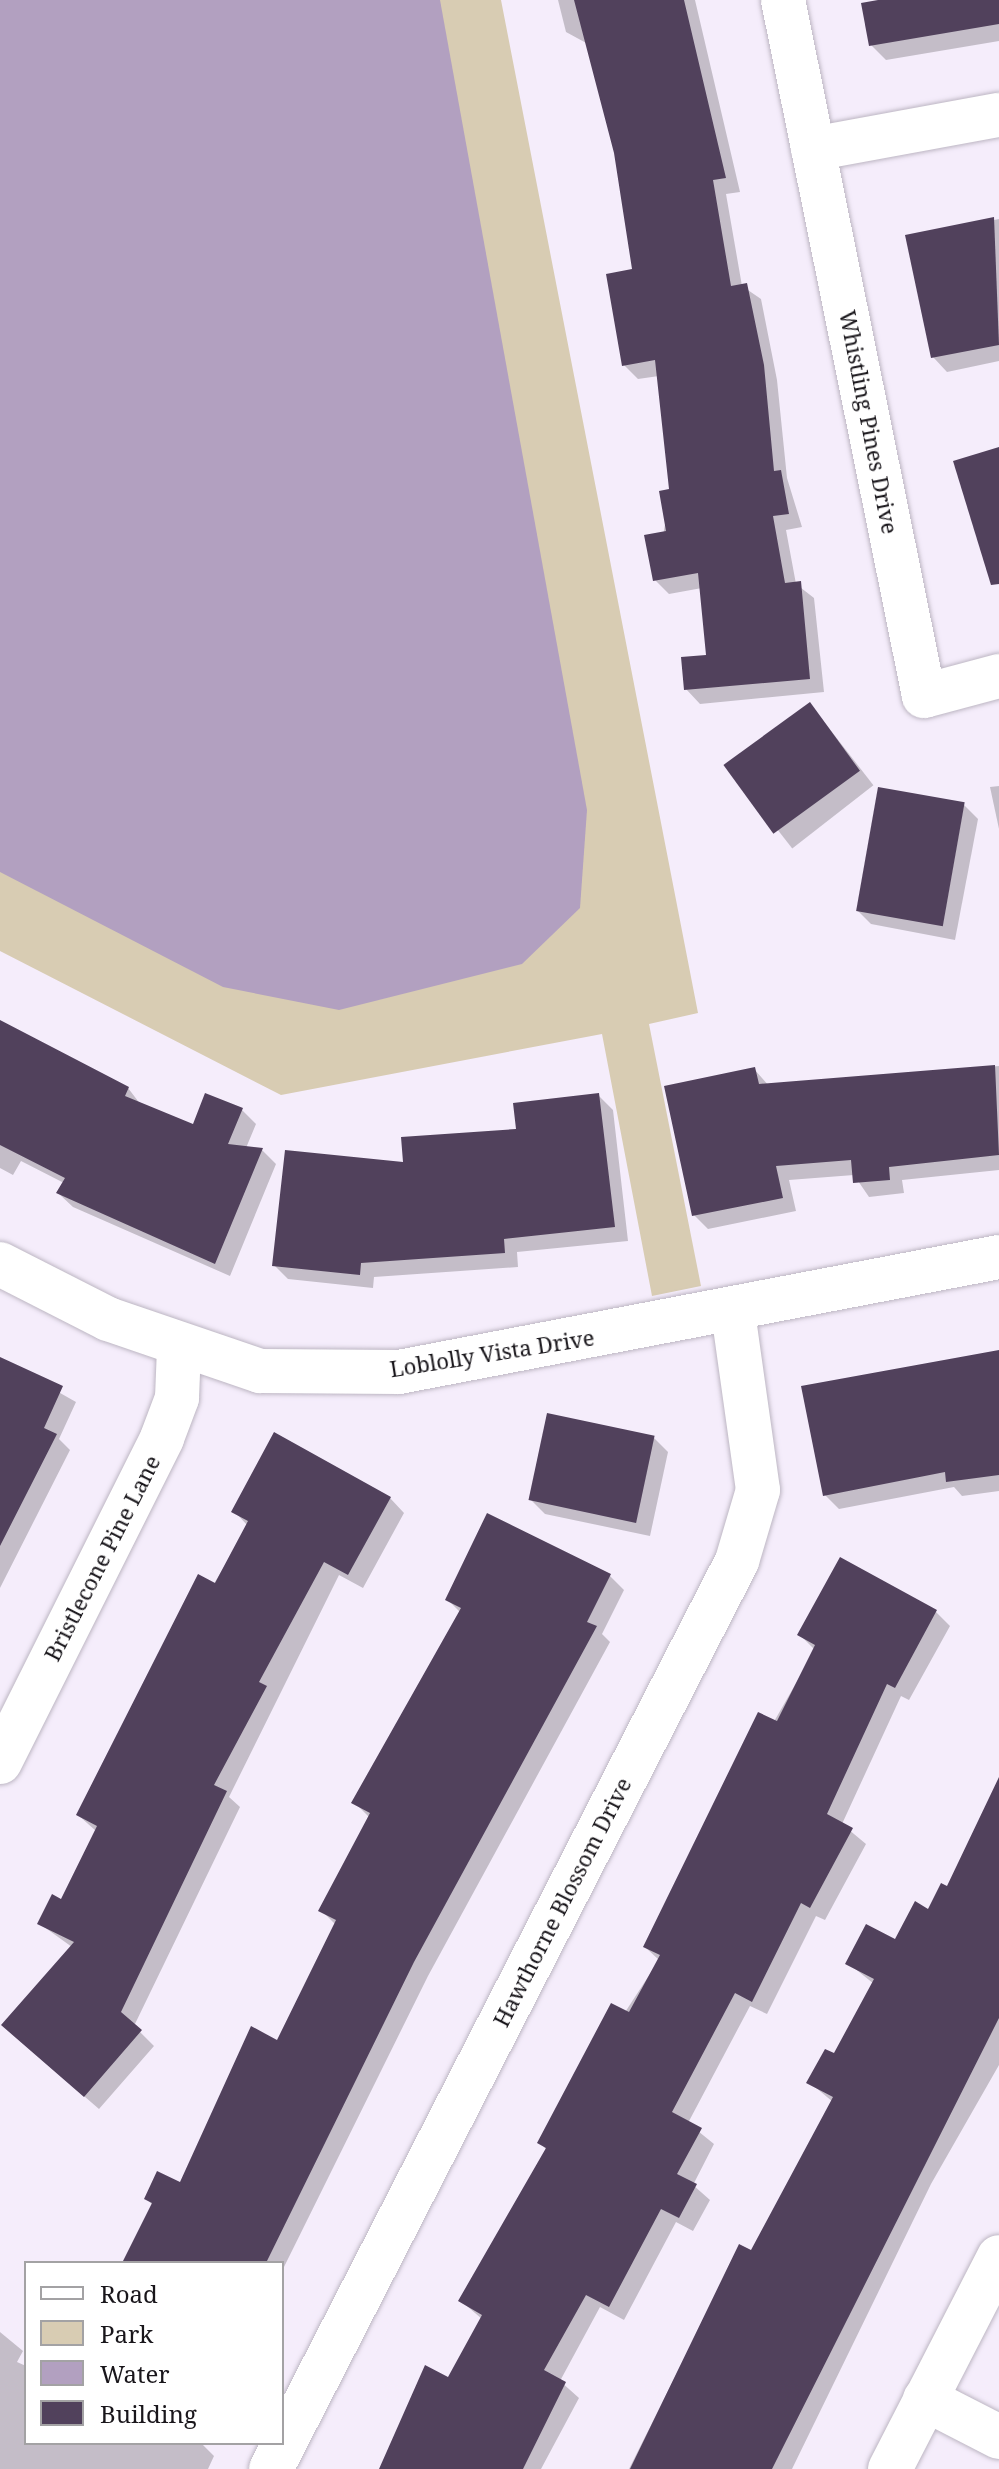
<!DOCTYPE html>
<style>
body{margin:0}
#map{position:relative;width:999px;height:2469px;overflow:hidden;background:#f5edfb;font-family:"Noto Serif",serif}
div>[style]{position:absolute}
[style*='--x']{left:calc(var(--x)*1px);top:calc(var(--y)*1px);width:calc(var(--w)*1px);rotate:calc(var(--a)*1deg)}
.green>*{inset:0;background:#d8ccb3}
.water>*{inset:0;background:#b2a0c0}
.shadow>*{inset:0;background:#0003;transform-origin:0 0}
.building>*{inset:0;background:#51415c;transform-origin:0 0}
.roads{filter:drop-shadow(0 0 2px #bdb6c3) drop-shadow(0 0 2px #bdb6c3)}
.minor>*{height:44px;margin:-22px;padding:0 22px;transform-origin:22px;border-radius:22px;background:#fff}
span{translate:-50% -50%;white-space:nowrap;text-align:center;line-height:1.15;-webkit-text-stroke:8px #fff;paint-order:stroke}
.street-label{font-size:22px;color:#19161b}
.legend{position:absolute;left:24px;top:2261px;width:260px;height:184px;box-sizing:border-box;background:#fff;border:2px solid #a3a2a4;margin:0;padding:10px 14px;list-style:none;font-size:24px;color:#19161b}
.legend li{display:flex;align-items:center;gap:16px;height:40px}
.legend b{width:40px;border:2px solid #a3a2a4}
</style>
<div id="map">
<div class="green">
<div style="clip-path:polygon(0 0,501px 0,698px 1013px,649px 1024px,701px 1286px,652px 1296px,602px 1034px,281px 1095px,0 951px)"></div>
</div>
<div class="water">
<div style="clip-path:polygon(0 0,440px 0,587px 810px,580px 908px,522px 964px,339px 1010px,223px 987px,0 872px)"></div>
</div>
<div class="shadow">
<div style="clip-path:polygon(558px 0,695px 0,740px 192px,726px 194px,742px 286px,761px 299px,777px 380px,787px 478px,802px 527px,786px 530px,796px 584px,814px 598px,824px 692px,700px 704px,686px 689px,708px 657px,702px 588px,669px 594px,655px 580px,671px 491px,659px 376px,638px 379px,624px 365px,634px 271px,616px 152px,588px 44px,566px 32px)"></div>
<div style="clip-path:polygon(880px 0,999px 0,999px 41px,886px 60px,871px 45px)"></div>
<div style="clip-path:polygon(999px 219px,999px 361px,947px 372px,933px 357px,908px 237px)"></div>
<div style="left:810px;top:704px;width:103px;height:103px;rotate:52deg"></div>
<div style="clip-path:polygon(999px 786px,999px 829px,990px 787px)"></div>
<div style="clip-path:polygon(964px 805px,978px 819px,955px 940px,871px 924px,857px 910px)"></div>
<div style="clip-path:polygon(0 1022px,128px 1088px,141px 1105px,194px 1126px,242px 1110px,256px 1124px,246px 1148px,262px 1150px,276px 1164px,230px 1276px,73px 1207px,58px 1193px,64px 1183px,21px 1161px,13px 1175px,0 1168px)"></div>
<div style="clip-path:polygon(999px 1066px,999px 1170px,902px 1180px,904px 1193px,869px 1197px,854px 1175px,789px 1180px,796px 1211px,708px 1229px,694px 1215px,754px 1069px,769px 1086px)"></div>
<div style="clip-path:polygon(598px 1095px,613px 1110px,628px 1241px,517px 1252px,518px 1267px,374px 1277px,373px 1288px,288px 1279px,274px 1265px,405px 1165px,518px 1130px)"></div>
<div style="clip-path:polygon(999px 1352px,999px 1491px,962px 1496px,954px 1487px,839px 1509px,825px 1495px)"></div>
<div style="clip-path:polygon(0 1359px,76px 1402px,59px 1439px,70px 1450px,0 1588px)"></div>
<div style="clip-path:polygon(654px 1438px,668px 1452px,650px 1536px,545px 1514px,531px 1500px)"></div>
<div style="clip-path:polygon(390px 1498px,404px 1513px,363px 1588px,339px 1575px,229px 1797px,240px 1807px,134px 2026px,154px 2046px,99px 2109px,18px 2039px,72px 1947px,40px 1924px,61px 1901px,96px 1831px,78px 1815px,248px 1526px,234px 1511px)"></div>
<div style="clip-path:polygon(610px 1576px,624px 1590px,602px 1634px,610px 1642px,428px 1976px,282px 2271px,282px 2263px,124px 2263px,153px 2205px,146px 2199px,181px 2184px,278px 2042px,336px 1925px,321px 1910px,370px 1818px,354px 1802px,461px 1613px,448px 1600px)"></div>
<div style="clip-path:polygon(936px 1612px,950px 1626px,909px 1700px,901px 1696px,842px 1824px,866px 1844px,825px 1920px,816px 1916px,767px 2014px,750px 2006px,688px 2123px,714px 2144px,693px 2185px,710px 2200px,693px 2231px,676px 2222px,624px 2320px,600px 2307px,560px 2381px,579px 2398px,541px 2469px,381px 2469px,425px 2368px,449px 2380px,482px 2319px,461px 2301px,547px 2150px,540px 2143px,659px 1960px,645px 1947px,815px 1650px,800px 1635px)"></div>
<div style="clip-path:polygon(999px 1787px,999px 2065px,931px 2184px,792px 2469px,629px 2469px,740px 2247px,752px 2253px,833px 2102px,809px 2082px,835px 2056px,874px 1984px,848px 1963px,896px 1942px,948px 1889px)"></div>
<div style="clip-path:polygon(0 2332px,23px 2351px,17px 2362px,26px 2366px,26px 2443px,201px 2443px,214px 2456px,208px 2469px,0 2469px)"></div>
</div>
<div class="building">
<div style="clip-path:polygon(574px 0,684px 0,726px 178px,713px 180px,731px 286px,747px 283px,764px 365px,774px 471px,781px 470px,789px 514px,773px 516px,785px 583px,801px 581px,810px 679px,684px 690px,681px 657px,706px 655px,698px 573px,653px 581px,644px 535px,666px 531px,659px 491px,669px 489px,655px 360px,622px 366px,606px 274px,632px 269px,614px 153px)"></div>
<div style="clip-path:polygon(878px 0,999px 0,999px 24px,869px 46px,861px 3px)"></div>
<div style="clip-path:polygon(994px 217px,999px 345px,931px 358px,905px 235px)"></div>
<div style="clip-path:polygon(999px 447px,999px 584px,991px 585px,953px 461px)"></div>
<div style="left:810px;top:702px;width:85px;height:107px;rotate:54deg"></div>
<div style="left:878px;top:787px;width:88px;height:126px;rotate:10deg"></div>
<div style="clip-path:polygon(0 1020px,129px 1087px,125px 1096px,193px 1124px,205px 1093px,243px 1108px,228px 1144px,263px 1148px,215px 1264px,56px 1193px,65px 1178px,0 1145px)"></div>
<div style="clip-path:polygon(995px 1065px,999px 1155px,889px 1167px,890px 1180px,853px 1183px,851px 1160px,776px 1166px,783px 1198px,692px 1216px,664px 1086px,755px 1067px,759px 1084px)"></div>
<div style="clip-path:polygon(599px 1093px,615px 1227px,504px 1239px,505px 1253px,361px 1263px,360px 1275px,272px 1266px,285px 1150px,403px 1162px,401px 1137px,516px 1129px,513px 1103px)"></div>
<div style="clip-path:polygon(999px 1350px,999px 1475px,946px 1482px,945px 1472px,823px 1496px,801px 1386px)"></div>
<div style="clip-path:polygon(0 1357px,63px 1386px,44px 1428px,57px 1434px,0 1546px)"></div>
<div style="left:547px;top:1413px;width:110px;height:89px;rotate:12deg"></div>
<div style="clip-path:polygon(274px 1432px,391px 1497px,348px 1575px,324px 1562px,259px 1682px,267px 1686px,214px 1785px,227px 1791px,121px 2012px,142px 2030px,84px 2097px,1px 2025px,74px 1942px,37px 1924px,52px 1894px,61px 1899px,97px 1826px,76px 1815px,198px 1574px,215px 1583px,248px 1521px,231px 1512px)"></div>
<div style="clip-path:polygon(487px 1513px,611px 1574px,587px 1622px,597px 1626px,414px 1962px,266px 2263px,122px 2263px,152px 2203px,144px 2199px,157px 2171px,180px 2182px,251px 2026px,277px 2040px,336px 1920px,318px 1911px,370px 1813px,351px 1803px,461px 1608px,445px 1600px)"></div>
<div style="clip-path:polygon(840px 1557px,937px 1610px,895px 1688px,887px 1684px,827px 1814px,853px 1828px,810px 1908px,801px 1903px,752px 2002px,735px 1993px,672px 2112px,702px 2128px,677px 2174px,697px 2184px,679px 2218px,661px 2209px,609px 2307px,586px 2295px,544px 2370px,566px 2382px,523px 2469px,379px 2469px,425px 2365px,448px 2377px,482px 2315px,458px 2301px,546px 2148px,537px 2143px,611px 2003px,629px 2012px,660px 1955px,643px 1947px,758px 1712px,777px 1721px,815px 1645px,797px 1635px)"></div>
<div style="clip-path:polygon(999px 1777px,999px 2018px,772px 2469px,630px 2469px,739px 2244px,751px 2250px,833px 2097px,806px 2083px,825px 2049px,834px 2053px,874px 1979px,845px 1964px,866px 1924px,895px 1939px,915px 1901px,928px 1909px,941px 1883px,947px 1886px)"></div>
</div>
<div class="roads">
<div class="minor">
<div style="--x:783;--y:0;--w:710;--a:78.55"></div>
<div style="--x:924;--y:696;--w:78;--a:-14.9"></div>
<div style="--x:813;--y:149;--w:189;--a:-10.4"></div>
<div style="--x:0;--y:1264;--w:121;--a:27"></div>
<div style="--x:108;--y:1319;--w:161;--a:18.9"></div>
<div style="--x:260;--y:1371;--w:139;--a:0.4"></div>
<div style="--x:399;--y:1372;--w:611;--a:-10.85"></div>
<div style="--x:0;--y:1762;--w:362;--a:-63.4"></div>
<div style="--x:162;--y:1438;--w:43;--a:-69.4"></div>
<div style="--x:177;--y:1398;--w:50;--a:-87.7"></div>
<div style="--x:925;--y:2399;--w:83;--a:27.2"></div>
<div style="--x:271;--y:2469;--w:1021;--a:-62.83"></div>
<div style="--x:737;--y:1561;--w:74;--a:-73.5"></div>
<div style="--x:758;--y:1490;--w:181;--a:-98"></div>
<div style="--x:890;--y:2469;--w:238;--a:-62.8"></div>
</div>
</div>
<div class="street-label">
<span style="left:869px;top:422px;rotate:79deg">Whistling Pines Drive</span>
<span style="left:492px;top:1353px;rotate:-9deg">Loblolly Vista Drive</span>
<span style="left:102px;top:1558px;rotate:-63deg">Bristlecone Pine Lane</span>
<span style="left:562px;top:1902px;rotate:-63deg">Hawthorne Blossom Drive</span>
</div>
<ul class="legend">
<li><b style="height:10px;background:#fff"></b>Road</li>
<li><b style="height:22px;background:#d8ccb3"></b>Park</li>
<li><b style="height:22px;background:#b2a0c0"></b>Water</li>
<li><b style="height:22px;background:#51415c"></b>Building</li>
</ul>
</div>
